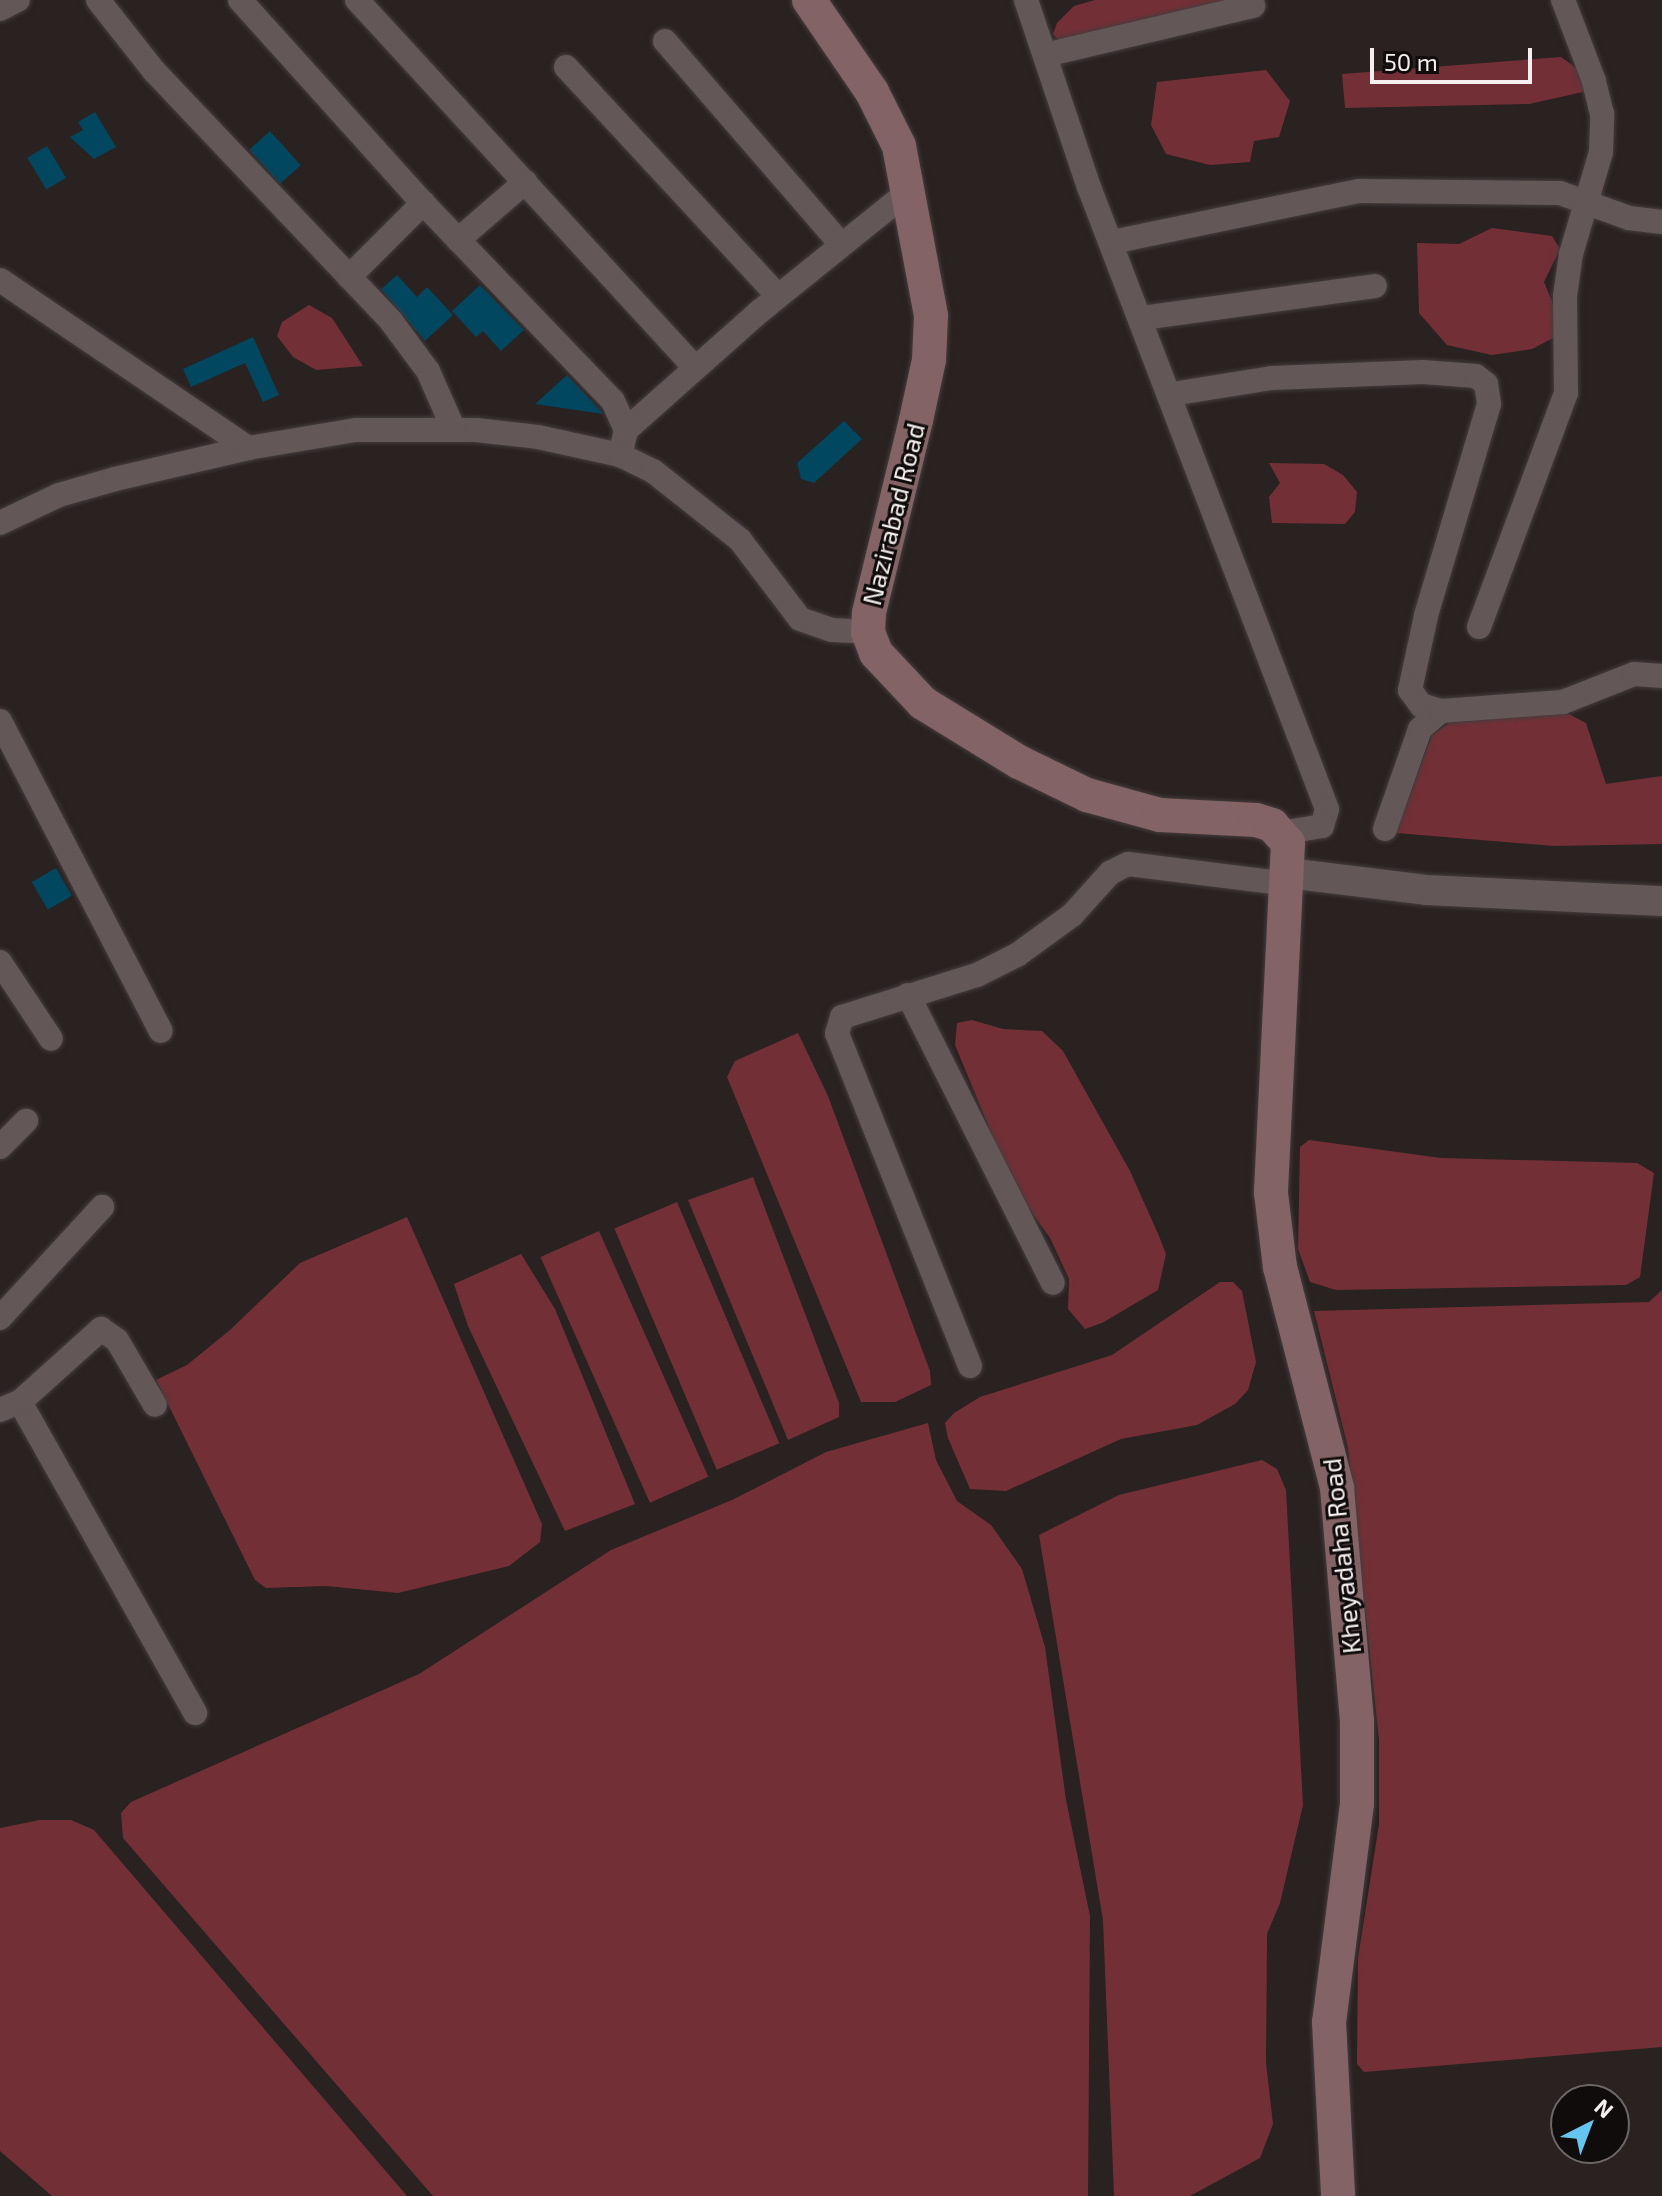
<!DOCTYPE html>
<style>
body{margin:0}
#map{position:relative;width:1662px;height:2196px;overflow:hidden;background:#2a2121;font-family:"Exo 2",sans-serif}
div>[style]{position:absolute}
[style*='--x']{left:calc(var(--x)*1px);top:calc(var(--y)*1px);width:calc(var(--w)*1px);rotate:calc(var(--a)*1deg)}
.water>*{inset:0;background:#723036;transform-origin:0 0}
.building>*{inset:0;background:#00475f;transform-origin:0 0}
.roads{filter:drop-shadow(0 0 2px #453c3d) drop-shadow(0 0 2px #453c3d)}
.minor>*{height:24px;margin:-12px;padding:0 12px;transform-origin:12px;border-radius:12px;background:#635758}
.tertiary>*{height:30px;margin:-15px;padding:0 15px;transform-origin:15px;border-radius:15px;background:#635758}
.secondary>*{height:34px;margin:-17px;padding:0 17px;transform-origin:17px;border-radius:17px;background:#836365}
span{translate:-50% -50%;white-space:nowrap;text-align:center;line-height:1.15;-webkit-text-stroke:6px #100c0c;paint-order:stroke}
.street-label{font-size:26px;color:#f6efef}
.north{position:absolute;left:1550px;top:2084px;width:80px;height:80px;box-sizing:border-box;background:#100c0c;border:2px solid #6c6767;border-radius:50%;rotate:42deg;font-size:22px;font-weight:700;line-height:32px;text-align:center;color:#f6efef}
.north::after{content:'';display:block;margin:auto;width:28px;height:36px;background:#65c5ee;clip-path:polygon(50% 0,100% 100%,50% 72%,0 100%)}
.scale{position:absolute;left:1370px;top:48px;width:162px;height:36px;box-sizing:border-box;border:4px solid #f6efef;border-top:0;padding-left:10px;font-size:24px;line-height:28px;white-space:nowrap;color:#f6efef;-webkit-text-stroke:6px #100c0c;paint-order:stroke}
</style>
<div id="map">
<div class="water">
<div style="clip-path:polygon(1095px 0,1236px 0,1063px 47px,1053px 34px,1057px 23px,1074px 6px)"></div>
<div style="clip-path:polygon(1561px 57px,1586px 75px,1592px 90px,1529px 104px,1345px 108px,1342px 74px)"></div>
<div style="clip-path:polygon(1266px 70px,1290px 101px,1279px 137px,1254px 141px,1250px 162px,1210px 165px,1166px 154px,1151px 125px,1157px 82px)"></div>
<div style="clip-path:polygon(1492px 228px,1552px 236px,1560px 249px,1544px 282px,1558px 316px,1555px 337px,1532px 349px,1492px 355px,1447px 345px,1419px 313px,1417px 243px,1459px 244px)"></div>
<div style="clip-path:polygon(309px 305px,332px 318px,363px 366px,316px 370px,293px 357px,277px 336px,282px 322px)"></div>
<div style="clip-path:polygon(1269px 463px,1324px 464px,1343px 475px,1357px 492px,1355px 512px,1345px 524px,1272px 523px,1269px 497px,1280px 483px)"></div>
<div style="clip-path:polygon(1565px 712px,1586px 723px,1606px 784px,1662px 776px,1662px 844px,1554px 846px,1396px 833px,1432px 735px,1449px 723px)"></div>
<div style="clip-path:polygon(972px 1020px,1003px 1029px,1042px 1031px,1063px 1051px,1130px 1171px,1159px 1236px,1166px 1254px,1158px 1290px,1102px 1323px,1085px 1329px,1068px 1309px,1069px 1279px,1050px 1238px,1014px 1188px,955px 1045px,957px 1023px)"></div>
<div style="clip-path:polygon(798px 1033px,828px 1096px,930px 1371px,931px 1385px,895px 1402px,861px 1402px,727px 1077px,735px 1061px)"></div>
<div style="clip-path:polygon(1309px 1140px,1441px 1158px,1637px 1163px,1654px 1173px,1640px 1277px,1626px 1285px,1336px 1290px,1310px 1282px,1298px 1249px,1300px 1147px)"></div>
<div style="clip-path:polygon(753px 1177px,839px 1403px,839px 1417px,788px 1440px,688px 1200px)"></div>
<div style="left:677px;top:1202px;width:262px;height:68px;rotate:67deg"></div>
<div style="clip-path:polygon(407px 1217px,542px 1524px,540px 1542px,509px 1566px,398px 1593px,326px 1586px,266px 1588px,255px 1580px,156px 1380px,187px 1365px,230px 1330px,300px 1263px)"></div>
<div style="left:599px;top:1231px;width:269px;height:64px;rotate:66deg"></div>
<div style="clip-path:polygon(521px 1254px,555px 1309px,635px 1504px,565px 1531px,468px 1326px,454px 1284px)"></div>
<div style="clip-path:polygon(1220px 1282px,1233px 1282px,1242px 1291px,1256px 1362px,1248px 1390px,1235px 1404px,1197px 1425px,1121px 1439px,1006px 1491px,970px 1489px,948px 1438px,945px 1423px,954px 1413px,980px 1397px,1112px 1355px)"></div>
<div style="clip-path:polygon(1662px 1290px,1662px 2047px,1364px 2072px,1357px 2064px,1358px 1958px,1379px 1824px,1379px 1740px,1348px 1448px,1314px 1311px,1649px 1302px)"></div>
<div style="clip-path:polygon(928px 1423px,936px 1460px,957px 1501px,991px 1525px,1022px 1569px,1045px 1647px,1066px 1800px,1090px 1916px,1088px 2196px,433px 2196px,123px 1838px,121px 1813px,131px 1802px,419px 1674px,611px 1550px,732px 1500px,826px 1452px)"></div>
<div style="clip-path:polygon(1262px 1460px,1277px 1469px,1286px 1490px,1303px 1805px,1280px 1903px,1267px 1934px,1266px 2063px,1273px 2124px,1260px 2158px,1190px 2196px,1114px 2196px,1103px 1920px,1039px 1535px,1119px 1495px)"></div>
<div style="clip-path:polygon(40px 1820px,71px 1820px,94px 1830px,407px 2196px,52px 2196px,0 2151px,0 1828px)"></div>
</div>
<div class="building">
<div style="clip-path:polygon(95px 112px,116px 147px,94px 159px,70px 137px,83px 130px,78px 122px)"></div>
<div style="left:270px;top:131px;width:46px;height:28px;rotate:48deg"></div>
<div style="left:47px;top:146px;width:37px;height:23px;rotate:59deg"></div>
<div style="clip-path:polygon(397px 275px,417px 297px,427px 287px,453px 315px,425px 341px,381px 289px)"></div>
<div style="clip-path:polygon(480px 285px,524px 330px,501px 351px,483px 331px,476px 337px,452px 311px)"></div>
<div style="clip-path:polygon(253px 337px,279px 395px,263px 402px,245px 363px,191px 387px,183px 369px)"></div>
<div style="clip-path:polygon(567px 375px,600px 410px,603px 414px,535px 404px)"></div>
<div style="clip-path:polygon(844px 421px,862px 439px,814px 483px,801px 479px,797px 463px)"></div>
<div style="left:56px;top:868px;width:32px;height:28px;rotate:60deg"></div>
</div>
<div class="roads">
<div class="minor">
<div style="--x:98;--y:0;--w:90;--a:51.7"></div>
<div style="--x:154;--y:71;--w:344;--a:46.5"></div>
<div style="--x:391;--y:321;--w:62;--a:53.5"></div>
<div style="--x:428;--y:371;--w:64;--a:66.2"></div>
<div style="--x:240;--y:0;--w:273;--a:48"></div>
<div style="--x:423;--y:203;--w:274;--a:46.2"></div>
<div style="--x:613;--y:401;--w:32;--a:66"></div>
<div style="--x:626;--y:430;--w:26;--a:103"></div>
<div style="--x:357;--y:0;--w:500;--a:47.4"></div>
<div style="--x:1026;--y:0;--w:197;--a:71.4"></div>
<div style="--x:1089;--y:187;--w:666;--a:69.06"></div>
<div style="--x:1327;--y:809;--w:18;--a:106"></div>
<div style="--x:1322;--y:826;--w:42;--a:170.3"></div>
<div style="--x:0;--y:9;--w:20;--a:-27"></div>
<div style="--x:665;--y:41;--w:269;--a:49.1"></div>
<div style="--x:1045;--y:55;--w:214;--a:-13.3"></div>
<div style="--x:566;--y:67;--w:312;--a:47.2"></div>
<div style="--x:458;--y:240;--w:89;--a:-40.9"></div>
<div style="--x:1112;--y:242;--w:252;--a:-11.7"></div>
<div style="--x:1359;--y:191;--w:201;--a:0.6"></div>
<div style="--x:1560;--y:193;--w:73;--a:19.9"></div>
<div style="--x:1629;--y:218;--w:33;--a:7"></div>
<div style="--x:349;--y:277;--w:105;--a:-45"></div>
<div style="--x:0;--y:280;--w:300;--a:34.1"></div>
<div style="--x:1142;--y:318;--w:235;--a:-7.8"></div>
<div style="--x:1172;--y:394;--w:101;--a:-9.1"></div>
<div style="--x:1272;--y:378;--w:151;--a:-2.3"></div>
<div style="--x:1423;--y:372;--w:53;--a:4.3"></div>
<div style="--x:1476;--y:376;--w:13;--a:39"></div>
<div style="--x:1486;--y:384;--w:20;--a:81"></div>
<div style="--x:1489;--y:404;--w:221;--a:106.6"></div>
<div style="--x:1426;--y:616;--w:76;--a:102.2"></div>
<div style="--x:1410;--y:690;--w:19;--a:54"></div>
<div style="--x:1421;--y:705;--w:21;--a:17"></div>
<div style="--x:626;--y:430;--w:178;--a:-41.6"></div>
<div style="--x:759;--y:312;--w:193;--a:-38.9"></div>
<div style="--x:0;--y:523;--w:65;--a:-25.4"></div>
<div style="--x:59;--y:495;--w:58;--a:-15.9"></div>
<div style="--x:115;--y:479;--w:137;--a:-13.1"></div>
<div style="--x:248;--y:448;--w:109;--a:-9.5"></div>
<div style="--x:356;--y:430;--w:120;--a:0"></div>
<div style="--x:476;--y:430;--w:62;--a:6.4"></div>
<div style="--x:538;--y:437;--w:84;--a:12.4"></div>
<div style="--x:620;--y:455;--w:37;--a:26"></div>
<div style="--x:653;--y:471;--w:111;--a:38.4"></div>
<div style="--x:740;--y:540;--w:99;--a:52.8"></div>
<div style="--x:800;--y:619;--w:34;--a:19"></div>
<div style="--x:832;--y:630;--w:36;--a:3"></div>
<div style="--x:1479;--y:627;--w:250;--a:-69.6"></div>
<div style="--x:1566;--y:393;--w:97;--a:-90.6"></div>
<div style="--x:1565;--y:296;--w:42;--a:-81.9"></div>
<div style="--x:1571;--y:254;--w:106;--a:-73.6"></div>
<div style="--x:1601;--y:152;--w:38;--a:-88"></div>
<div style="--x:1602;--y:114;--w:34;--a:-104"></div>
<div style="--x:1594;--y:81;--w:87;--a:-110.9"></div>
<div style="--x:0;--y:721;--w:349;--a:62.6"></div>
<div style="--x:1385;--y:829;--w:106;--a:-70.7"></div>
<div style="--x:1420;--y:729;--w:28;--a:-41"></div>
<div style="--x:1441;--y:711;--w:122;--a:-4.2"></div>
<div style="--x:1563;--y:702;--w:76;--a:-21.5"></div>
<div style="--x:1634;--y:674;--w:28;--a:4"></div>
<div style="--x:0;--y:962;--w:92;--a:56.5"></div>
<div style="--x:908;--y:995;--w:322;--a:63.3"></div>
<div style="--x:0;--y:1147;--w:37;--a:-45"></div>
<div style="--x:0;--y:1318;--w:151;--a:-47.4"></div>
<div style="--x:970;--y:1366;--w:358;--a:-111.8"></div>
<div style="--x:837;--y:1034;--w:18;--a:-74"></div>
<div style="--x:842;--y:1017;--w:141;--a:-17.3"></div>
<div style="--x:977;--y:975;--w:45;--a:-26.6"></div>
<div style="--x:1017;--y:955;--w:68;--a:-36"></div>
<div style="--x:1072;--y:915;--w:57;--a:-47.9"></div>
<div style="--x:1110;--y:873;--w:20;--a:-27"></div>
<div style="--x:1128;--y:864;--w:161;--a:7.1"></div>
<div style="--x:20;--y:1402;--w:357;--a:60.6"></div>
<div style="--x:0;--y:1410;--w:23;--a:-23"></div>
<div style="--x:21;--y:1401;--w:108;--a:-42"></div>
<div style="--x:101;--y:1329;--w:19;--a:35"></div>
<div style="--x:117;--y:1340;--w:75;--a:59.7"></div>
</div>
<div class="tertiary">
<div style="--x:1288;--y:873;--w:139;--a:7"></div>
<div style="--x:1426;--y:890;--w:236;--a:2.7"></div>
</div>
<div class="secondary">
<div style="--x:809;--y:0;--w:112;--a:55.6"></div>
<div style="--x:872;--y:92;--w:60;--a:63.4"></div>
<div style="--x:899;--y:146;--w:173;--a:79.3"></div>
<div style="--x:931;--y:316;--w:44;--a:92.6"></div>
<div style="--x:929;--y:360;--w:61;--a:102.2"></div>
<div style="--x:916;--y:420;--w:199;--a:103.7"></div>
<div style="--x:869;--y:613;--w:19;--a:93"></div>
<div style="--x:868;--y:632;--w:22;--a:69"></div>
<div style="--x:876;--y:653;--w:69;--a:46.8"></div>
<div style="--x:923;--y:703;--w:113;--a:31.6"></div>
<div style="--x:1019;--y:762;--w:76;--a:25.9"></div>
<div style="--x:1087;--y:795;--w:76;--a:15.3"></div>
<div style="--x:1160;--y:815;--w:96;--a:3"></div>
<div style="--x:1256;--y:820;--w:17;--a:17"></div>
<div style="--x:1272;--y:825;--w:24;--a:48"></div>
<div style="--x:1288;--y:843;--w:350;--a:92.8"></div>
<div style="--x:1271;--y:1193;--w:75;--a:83.1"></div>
<div style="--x:1280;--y:1267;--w:228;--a:75.5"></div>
<div style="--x:1337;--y:1488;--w:233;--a:85.1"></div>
<div style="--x:1357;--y:1720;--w:84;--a:90"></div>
<div style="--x:1357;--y:1804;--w:220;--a:97.3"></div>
<div style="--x:1329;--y:2022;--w:174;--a:87"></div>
</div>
</div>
<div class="street-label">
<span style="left:893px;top:514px;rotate:-76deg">Nazirabad Road</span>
<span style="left:1341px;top:1556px;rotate:-96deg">Kheyadaha Road</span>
</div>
<div class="north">N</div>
<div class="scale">50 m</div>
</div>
